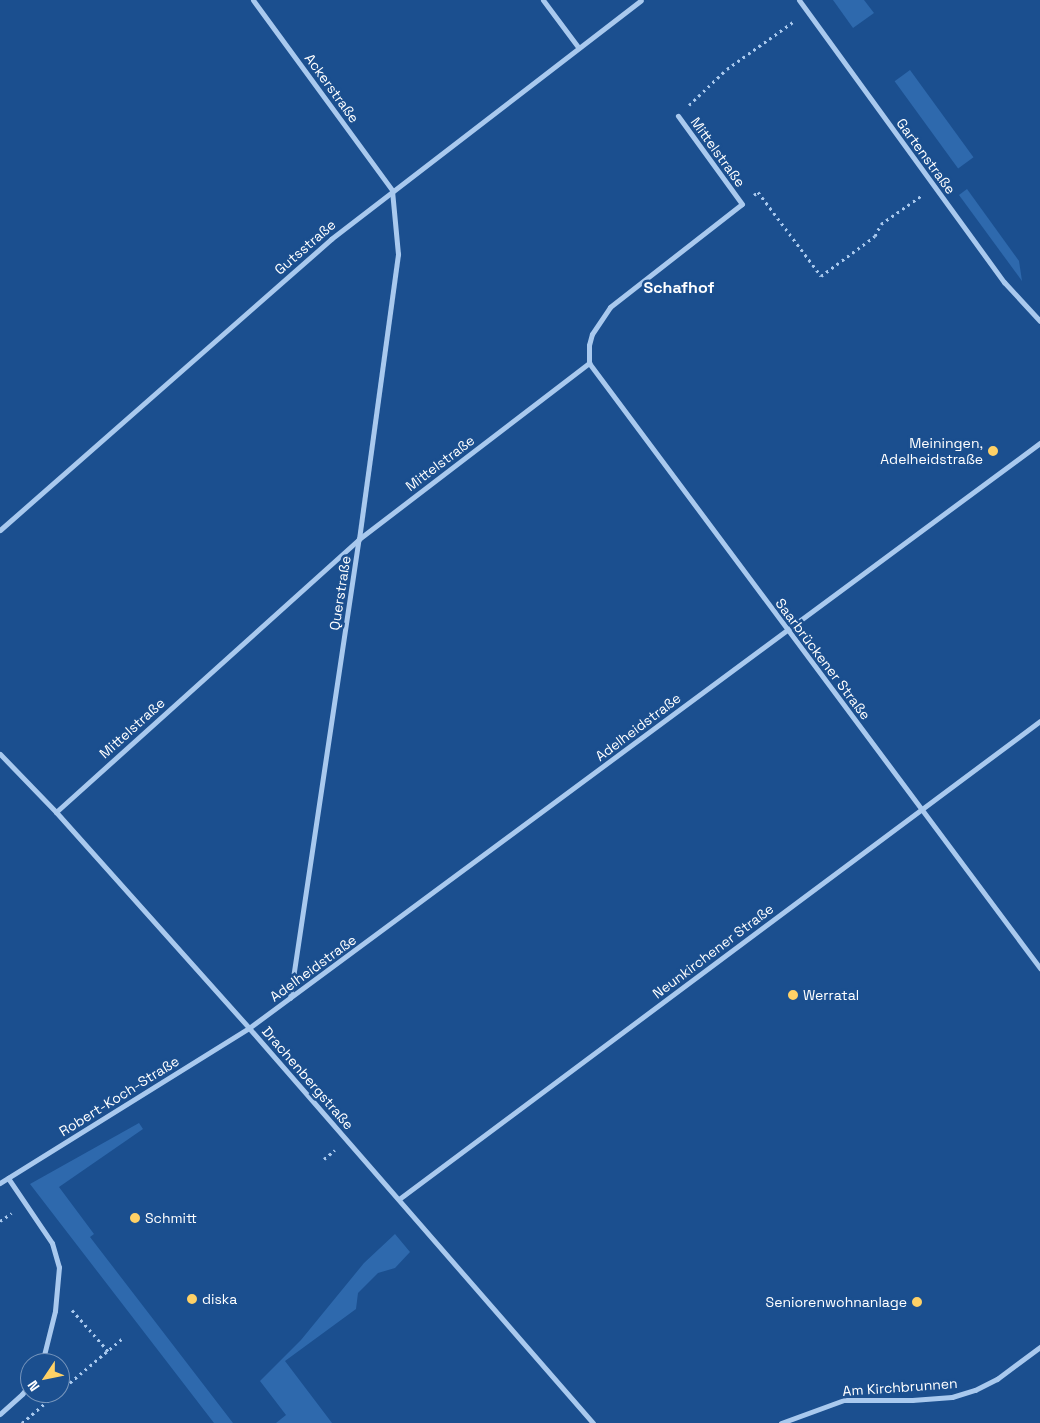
<!DOCTYPE html>
<meta charset="utf-8">
<style>
body{margin:0}
#map{position:relative;width:1040px;height:1423px;overflow:hidden;background:#1b4f8f;font-family:"Space Grotesk",sans-serif}
div>[style]{position:absolute}
[style*='--x']{left:calc(var(--x)*1px);top:calc(var(--y)*1px);width:calc(var(--w)*1px);rotate:calc(var(--a)*1deg)}
.green>*{inset:0;background:#2e69ad;transform-origin:0 0}
.path>*{height:3px;margin-top:-1.5px;transform-origin:0;background:repeating-linear-gradient(90deg,#a9c9ee 0 2.5px,transparent 0 6.5px)}
.minor>*{height:5px;margin:-2.5px;padding:0 2.5px;transform-origin:2.5px;border-radius:2.5px;background:#a9c9ee}
.dots>*{width:14px;height:14px;translate:-50% -50%;box-sizing:border-box;border:2px solid #1b4f8f;border-radius:50%}
span{translate:-50% -50%;white-space:nowrap;text-align:center;line-height:1.15;-webkit-text-stroke:5px #1b4f8f;paint-order:stroke}
.street-label{font-size:14px;color:#fff}
.poi-label{font-size:14px;color:#fff}
.right{translate:-100% -50%;text-align:right}
.left{translate:0 -50%;text-align:left}
.quarter-label{font-size:16px;color:#fff;font-weight:700}
.north{position:absolute;left:20px;top:1353px;width:50px;height:50px;box-sizing:border-box;background:#1b4f8f;border:1px solid #7695bc;border-radius:50%;rotate:236deg;font-size:14px;font-weight:700;line-height:20px;text-align:center;color:#fff}
.north::after{content:'';display:block;margin:auto;width:18px;height:22px;background:#ffd166;clip-path:polygon(50% 0,100% 100%,50% 72%,0 100%)}
</style>
<div id="map">
<div class="green">
<div style="clip-path:polygon(833px 0,864px 0,874px 13px,853px 28px)"></div>
<div style="left:910px;top:70px;width:108px;height:19px;rotate:54deg"></div>
<div style="clip-path:polygon(967px 189px,1019px 261px,1022px 281px,959px 195px)"></div>
<div style="clip-path:polygon(139px 1123px,143px 1129px,59px 1187px,94px 1234px,90px 1237px,233px 1423px,214px 1423px,30px 1184px)"></div>
<div style="clip-path:polygon(395px 1234px,410px 1252px,395px 1268px,378px 1273px,358px 1293px,356px 1309px,285px 1361px,332px 1423px,276px 1423px,286px 1415px,260px 1381px,301px 1340px,364px 1263px)"></div>
</div>
<div class="path">
<div style="--x:689;--y:105;--w:52;--a:-43.5"></div>
<div style="--x:727;--y:69;--w:81;--a:-35.5"></div>
<div style="--x:754;--y:195;--w:5;--a:-37"></div>
<div style="--x:758;--y:192;--w:105;--a:53.1"></div>
<div style="--x:821;--y:276;--w:67;--a:-36.5"></div>
<div style="--x:875;--y:236;--w:13;--a:-63"></div>
<div style="--x:881;--y:224;--w:49;--a:-35"></div>
<div style="--x:324;--y:1159;--w:14;--a:-39"></div>
<div style="--x:0;--y:1221;--w:14;--a:-34"></div>
<div style="--x:72;--y:1310;--w:55;--a:48.7"></div>
<div style="--x:60;--y:1391;--w:84;--a:-40.2"></div>
<div style="--x:22;--y:1423;--w:46;--a:-40.6"></div>
</div>
<div class="minor">
<div style="--x:253;--y:0;--w:235;--a:53.8"></div>
<div style="--x:543;--y:0;--w:59;--a:53.3"></div>
<div style="--x:799;--y:0;--w:349;--a:54"></div>
<div style="--x:1004;--y:282;--w:53;--a:47.3"></div>
<div style="--x:589;--y:363;--w:755;--a:53.3"></div>
<div style="--x:0;--y:530;--w:441;--a:-41.3"></div>
<div style="--x:331;--y:239;--w:391;--a:-37.6"></div>
<div style="--x:0;--y:754;--w:81;--a:46"></div>
<div style="--x:56;--y:812;--w:290;--a:48.2"></div>
<div style="--x:249;--y:1028;--w:524;--a:48.95"></div>
<div style="--x:56;--y:812;--w:408;--a:-42"></div>
<div style="--x:359;--y:539;--w:290;--a:-37.4"></div>
<div style="--x:589;--y:363;--w:18;--a:-90"></div>
<div style="--x:589;--y:345;--w:11;--a:-75"></div>
<div style="--x:592;--y:334;--w:32;--a:-56"></div>
<div style="--x:610;--y:307;--w:167;--a:-38"></div>
<div style="--x:742;--y:204;--w:109;--a:-126"></div>
<div style="--x:290;--y:998;--w:464;--a:-81.5"></div>
<div style="--x:359;--y:539;--w:288;--a:-82.2"></div>
<div style="--x:398;--y:254;--w:64;--a:-95.4"></div>
<div style="--x:8;--y:1178;--w:78;--a:55.9"></div>
<div style="--x:52;--y:1243;--w:25;--a:74"></div>
<div style="--x:59;--y:1267;--w:44;--a:95.2"></div>
<div style="--x:55;--y:1311;--w:54;--a:104"></div>
<div style="--x:0;--y:1183;--w:293;--a:-31.9"></div>
<div style="--x:249;--y:1028;--w:984;--a:-36.49"></div>
<div style="--x:399;--y:1199;--w:800;--a:-36.71"></div>
<div style="--x:0;--y:1414;--w:30;--a:-42"></div>
<div style="--x:22;--y:1394;--w:13;--a:-51"></div>
<div style="--x:781;--y:1423;--w:67;--a:-20.1"></div>
<div style="--x:844;--y:1400;--w:68;--a:0"></div>
<div style="--x:912;--y:1400;--w:40;--a:-4.3"></div>
<div style="--x:952;--y:1397;--w:24;--a:-17"></div>
<div style="--x:975;--y:1390;--w:25;--a:-27"></div>
<div style="--x:997;--y:1379;--w:54;--a:-36.7"></div>
</div>
<div class="dots">
<div style="left:993px;top:451px;background:#ffd166"></div>
<div style="left:793px;top:995px;background:#ffd166"></div>
<div style="left:135px;top:1218px;background:#ffd166"></div>
<div style="left:192px;top:1299px;background:#ffd166"></div>
<div style="left:917px;top:1302px;background:#ffd166"></div>
</div>
<div class="street-label">
<span style="left:332px;top:88px;rotate:54deg">Ackerstraße</span>
<span style="left:718px;top:152px;rotate:54deg">Mittelstraße</span>
<span style="left:926px;top:156px;rotate:54deg">Gartenstraße</span>
<span style="left:305px;top:247px;rotate:-41deg">Gutsstraße</span>
<span style="left:440px;top:463px;rotate:-37deg">Mittelstraße</span>
<span style="left:340px;top:593px;rotate:-81deg">Querstraße</span>
<span style="left:823px;top:659px;rotate:53deg">Saarbrückener Straße</span>
<span style="left:638px;top:727px;rotate:-37deg">Adelheidstraße</span>
<span style="left:132px;top:728px;rotate:-42deg">Mittelstraße</span>
<span style="left:713px;top:951px;rotate:-37deg">Neunkirchener Straße</span>
<span style="left:313px;top:968px;rotate:-36deg">Adelheidstraße</span>
<span style="left:308px;top:1078px;rotate:49deg">Drachenbergstraße</span>
<span style="left:119px;top:1096px;rotate:-32deg">Robert-Koch-Straße</span>
<span style="left:900px;top:1387px;rotate:-4deg">Am Kirchbrunnen</span>
</div>
<div class="poi-label">
<span class="right" style="left:983px;top:451px">Meiningen,<br>Adelheidstraße</span>
<span class="left" style="left:803px;top:995px">Werratal</span>
<span class="left" style="left:145px;top:1218px">Schmitt</span>
<span class="left" style="left:202px;top:1299px">diska</span>
<span class="right" style="left:907px;top:1302px">Seniorenwohnanlage</span>
</div>
<div class="quarter-label">
<span style="left:679px;top:288px">Schafhof</span>
</div>
<div class="north">N</div>
</div>
